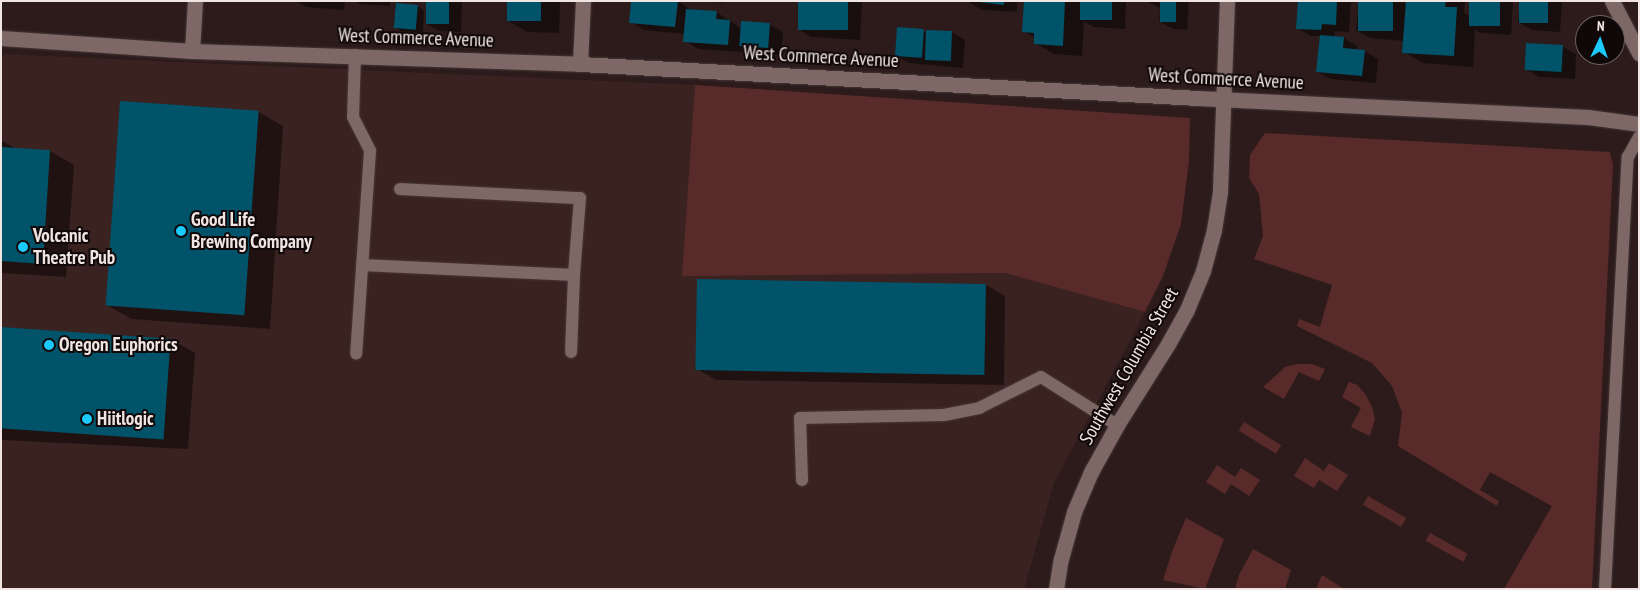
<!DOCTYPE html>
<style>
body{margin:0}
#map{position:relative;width:1640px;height:590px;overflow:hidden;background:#2d1b1b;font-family:"PT Sans Narrow",sans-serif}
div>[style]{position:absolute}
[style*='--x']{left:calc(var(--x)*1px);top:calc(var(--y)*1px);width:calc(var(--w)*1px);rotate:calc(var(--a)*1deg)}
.built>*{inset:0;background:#3a2221}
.green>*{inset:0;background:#582b2a;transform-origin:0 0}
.shadow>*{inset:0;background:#0007}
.building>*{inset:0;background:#01536a;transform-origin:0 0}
.roads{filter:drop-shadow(0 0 1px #453737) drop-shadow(0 0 1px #453737)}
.lane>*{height:12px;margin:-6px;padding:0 6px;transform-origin:6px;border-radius:6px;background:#7d6866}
.street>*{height:15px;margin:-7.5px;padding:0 7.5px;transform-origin:7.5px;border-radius:7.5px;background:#7d6866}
.dots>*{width:14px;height:14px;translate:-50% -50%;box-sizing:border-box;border:2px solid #100808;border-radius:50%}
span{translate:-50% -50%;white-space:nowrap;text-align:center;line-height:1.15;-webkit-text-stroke:4px #100808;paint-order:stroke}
.street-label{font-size:19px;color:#f1e5e4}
.poi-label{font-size:19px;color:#f1e5e4;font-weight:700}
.left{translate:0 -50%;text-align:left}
.frame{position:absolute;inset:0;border:2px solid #f1e5e4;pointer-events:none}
.north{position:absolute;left:1575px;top:15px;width:50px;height:50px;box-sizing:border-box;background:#100808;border:1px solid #6a6060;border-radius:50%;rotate:3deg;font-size:14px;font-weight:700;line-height:20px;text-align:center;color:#f1e5e4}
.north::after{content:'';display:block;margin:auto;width:18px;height:22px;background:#1acafc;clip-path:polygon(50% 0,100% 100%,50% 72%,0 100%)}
</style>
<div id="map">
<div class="built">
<div style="clip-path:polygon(1px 54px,695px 85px,683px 275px,1005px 273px,1145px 312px,1054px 483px,1024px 589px,1px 589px)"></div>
</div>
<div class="green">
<div style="clip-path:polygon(695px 85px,1190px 118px,1189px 161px,1181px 224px,1163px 276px,1145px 312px,1005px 273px,682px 276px)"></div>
<div style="clip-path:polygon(1265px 133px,1610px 152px,1613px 165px,1592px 589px,1504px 589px,1552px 506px,1490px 472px,1480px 490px,1499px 501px,1497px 506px,1398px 446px,1402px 413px,1392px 386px,1372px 363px,1297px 326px,1299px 319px,1320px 327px,1332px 285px,1254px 259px,1263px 236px,1259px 194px,1249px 178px,1250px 155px)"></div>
<div style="clip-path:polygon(1298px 364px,1312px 364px,1325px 369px,1319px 381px,1299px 372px,1284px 399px,1263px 387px,1285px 367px)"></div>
<div style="clip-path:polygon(1349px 382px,1357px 385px,1366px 395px,1372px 407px,1375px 419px,1370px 436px,1351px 427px,1361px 408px,1342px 397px)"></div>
<div style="left:1244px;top:422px;width:44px;height:10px;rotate:32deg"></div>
<div style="clip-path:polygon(1305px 458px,1324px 471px,1329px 463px,1348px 475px,1337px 491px,1319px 480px,1314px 488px,1294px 476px)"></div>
<div style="clip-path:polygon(1217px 465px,1235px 477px,1241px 468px,1260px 480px,1249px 496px,1231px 484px,1225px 494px,1206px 482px)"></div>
<div style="left:1368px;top:496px;width:44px;height:10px;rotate:30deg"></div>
<div style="clip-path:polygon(1186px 518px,1224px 539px,1205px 589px,1163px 580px,1173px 549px)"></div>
<div style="left:1430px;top:533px;width:43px;height:9px;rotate:29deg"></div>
<div style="clip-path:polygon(1253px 549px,1291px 570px,1285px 589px,1235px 589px,1239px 575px)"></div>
<div style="clip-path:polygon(1322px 575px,1344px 589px,1316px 589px)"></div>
</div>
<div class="shadow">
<div style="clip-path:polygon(296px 1px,345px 1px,344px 10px,306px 7px)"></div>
<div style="clip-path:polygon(355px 1px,390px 1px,390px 6px,359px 4px)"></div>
<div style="clip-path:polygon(427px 1px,462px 1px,461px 32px,440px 31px,426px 24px)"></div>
<div style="clip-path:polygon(508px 1px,560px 1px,559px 33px,527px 32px,507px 20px)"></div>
<div style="clip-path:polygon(678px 1px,691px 10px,716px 12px,741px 28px,769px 24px,783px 32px,781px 55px,754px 53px,742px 46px,742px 52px,698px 49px,685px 41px,685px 34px,644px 30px,631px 22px)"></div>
<div style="clip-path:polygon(706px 1px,724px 1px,724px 3px)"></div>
<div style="clip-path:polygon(799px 1px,862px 1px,860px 40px,811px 37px,798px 29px)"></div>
<div style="clip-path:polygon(1017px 1px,1017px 12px,982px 10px,969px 2px)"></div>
<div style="clip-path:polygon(1025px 1px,1126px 1px,1125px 29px,1094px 27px,1084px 22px,1082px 56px,1054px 54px,1035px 43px,1035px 38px,1023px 31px)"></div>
<div style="clip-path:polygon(1146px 1px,1189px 1px,1187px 30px,1173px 29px,1159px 21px,1160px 8px)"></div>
<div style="clip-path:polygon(1299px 1px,1351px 1px,1349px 32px,1335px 31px,1334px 38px,1344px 38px,1357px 46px,1357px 50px,1364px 51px,1378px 59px,1376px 83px,1331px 79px,1318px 72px,1321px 36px,1311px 36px,1297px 28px)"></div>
<div style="clip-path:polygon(1359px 1px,1402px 1px,1407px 4px,1407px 1px,1465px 1px,1464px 13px,1469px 15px,1470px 1px,1513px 1px,1511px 35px,1481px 33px,1475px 29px,1473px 67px,1423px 63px,1404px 52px,1404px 41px,1370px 38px,1356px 30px)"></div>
<div style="clip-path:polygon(1520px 1px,1562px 1px,1560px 32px,1532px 30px,1518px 22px)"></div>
<div style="clip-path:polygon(397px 4px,418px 6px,424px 10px,423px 33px,401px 31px,395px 27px)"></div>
<div style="clip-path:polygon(923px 31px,927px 33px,952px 32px,965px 40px,963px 68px,909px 63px,896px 56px)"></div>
<div style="clip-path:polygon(1528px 44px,1563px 47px,1576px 54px,1575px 79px,1539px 77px,1526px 69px)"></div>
<div style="clip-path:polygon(122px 103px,259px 112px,283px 126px,270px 329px,132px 319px,108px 306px)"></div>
<div style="clip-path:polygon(1px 140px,16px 149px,50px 151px,74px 165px,66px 277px,1px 273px)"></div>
<div style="clip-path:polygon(986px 285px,1005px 296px,1004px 385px,716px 380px,697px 369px)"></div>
<div style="clip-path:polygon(1px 328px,171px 339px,195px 353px,188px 449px,1px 440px)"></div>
</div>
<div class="building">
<div style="left:426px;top:1px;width:23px;height:23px"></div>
<div style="left:507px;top:1px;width:34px;height:20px"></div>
<div style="clip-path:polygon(631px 1px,678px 1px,675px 27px,629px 23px)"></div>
<div style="left:798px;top:1px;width:50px;height:29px"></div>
<div style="clip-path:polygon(970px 1px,1004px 1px,1004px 5px)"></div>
<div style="clip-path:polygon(1024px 1px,1065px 1px,1063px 46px,1034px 44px,1034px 33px,1022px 32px)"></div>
<div style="left:1080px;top:1px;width:32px;height:19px"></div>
<div style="left:1160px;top:1px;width:16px;height:21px"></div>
<div style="clip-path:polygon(1298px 1px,1337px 1px,1336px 25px,1322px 24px,1321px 30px,1296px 29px)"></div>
<div style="left:1358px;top:1px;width:35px;height:30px"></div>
<div style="clip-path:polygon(1406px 1px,1446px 1px,1445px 7px,1457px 7px,1454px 56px,1402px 53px)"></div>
<div style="left:1469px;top:1px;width:31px;height:25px"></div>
<div style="left:1519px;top:1px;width:29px;height:22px"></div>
<div style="left:396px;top:3px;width:22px;height:25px;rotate:5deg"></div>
<div style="clip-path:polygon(686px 9px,717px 11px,716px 19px,730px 20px,728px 45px,683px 42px)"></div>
<div style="left:741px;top:21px;width:29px;height:25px;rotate:4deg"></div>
<div style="left:897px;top:27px;width:27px;height:29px;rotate:4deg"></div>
<div style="left:926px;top:30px;width:26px;height:30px;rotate:2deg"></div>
<div style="clip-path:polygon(1320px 35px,1344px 37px,1343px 48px,1365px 50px,1362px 76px,1316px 72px)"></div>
<div style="left:1526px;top:43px;width:37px;height:27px;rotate:3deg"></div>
<div style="left:120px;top:101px;width:139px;height:205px;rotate:4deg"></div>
<div style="clip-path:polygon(1px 147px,50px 150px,43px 264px,1px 261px)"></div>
<div style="left:697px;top:279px;width:289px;height:91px;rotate:1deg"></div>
<div style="left:1px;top:327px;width:170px;height:101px;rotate:4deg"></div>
</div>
<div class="roads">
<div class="lane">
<div style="--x:355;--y:55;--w:62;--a:91.8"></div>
<div style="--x:353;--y:117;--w:38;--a:63"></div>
<div style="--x:370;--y:151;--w:203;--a:93.9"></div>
<div style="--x:400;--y:189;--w:180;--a:2.9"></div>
<div style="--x:580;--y:198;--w:77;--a:94.5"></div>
<div style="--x:362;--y:265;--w:212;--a:2.7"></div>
<div style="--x:574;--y:275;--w:77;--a:92.2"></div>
<div style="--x:802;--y:480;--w:62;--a:-91.8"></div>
<div style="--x:800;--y:418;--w:144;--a:-1.2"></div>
<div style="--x:944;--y:415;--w:36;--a:-11"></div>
<div style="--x:979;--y:408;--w:69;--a:-26.6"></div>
<div style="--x:1041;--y:377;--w:90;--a:32.3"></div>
<div style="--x:1605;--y:589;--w:433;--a:-87"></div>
<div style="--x:1628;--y:157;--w:23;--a:-61"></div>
</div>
<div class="street">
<div style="--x:1612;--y:1;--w:59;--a:62.6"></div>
<div style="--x:1;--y:38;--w:191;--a:3.9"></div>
<div style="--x:192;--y:51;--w:388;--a:1.9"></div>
<div style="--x:580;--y:64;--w:618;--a:3.15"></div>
<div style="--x:1197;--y:98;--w:391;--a:2.8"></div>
<div style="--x:1588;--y:117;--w:51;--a:7.8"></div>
<div style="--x:192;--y:51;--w:50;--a:-86.6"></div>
<div style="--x:580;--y:64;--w:63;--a:-87.3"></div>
<div style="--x:1056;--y:589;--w:30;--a:-81"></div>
<div style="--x:1061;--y:559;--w:49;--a:-74.5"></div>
<div style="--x:1074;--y:512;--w:43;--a:-67"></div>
<div style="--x:1091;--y:472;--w:54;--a:-61"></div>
<div style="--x:1117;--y:425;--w:96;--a:-57.8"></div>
<div style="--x:1168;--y:344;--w:37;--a:-61"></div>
<div style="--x:1186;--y:312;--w:44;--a:-67.5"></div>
<div style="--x:1203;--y:271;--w:42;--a:-75"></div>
<div style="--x:1214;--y:230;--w:39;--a:-81"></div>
<div style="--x:1220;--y:191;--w:190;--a:-87.9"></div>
</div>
</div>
<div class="dots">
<div style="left:181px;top:231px;background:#1acafc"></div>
<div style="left:23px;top:247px;background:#1acafc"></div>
<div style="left:49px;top:345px;background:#1acafc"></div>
<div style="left:87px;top:419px;background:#1acafc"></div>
</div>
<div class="street-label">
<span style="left:416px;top:38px;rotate:2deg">West Commerce Avenue</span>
<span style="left:821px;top:57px;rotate:3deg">West Commerce Avenue</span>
<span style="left:1226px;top:79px;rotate:3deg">West Commerce Avenue</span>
<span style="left:1129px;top:366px;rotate:-60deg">Southwest Columbia Street</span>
</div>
<div class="poi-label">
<span class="left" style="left:191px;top:231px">Good Life<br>Brewing Company</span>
<span class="left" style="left:33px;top:247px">Volcanic<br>Theatre Pub</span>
<span class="left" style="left:59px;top:345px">Oregon Euphorics</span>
<span class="left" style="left:97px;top:419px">Hiitlogic</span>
</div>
<div class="frame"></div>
<div class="north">N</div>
</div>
